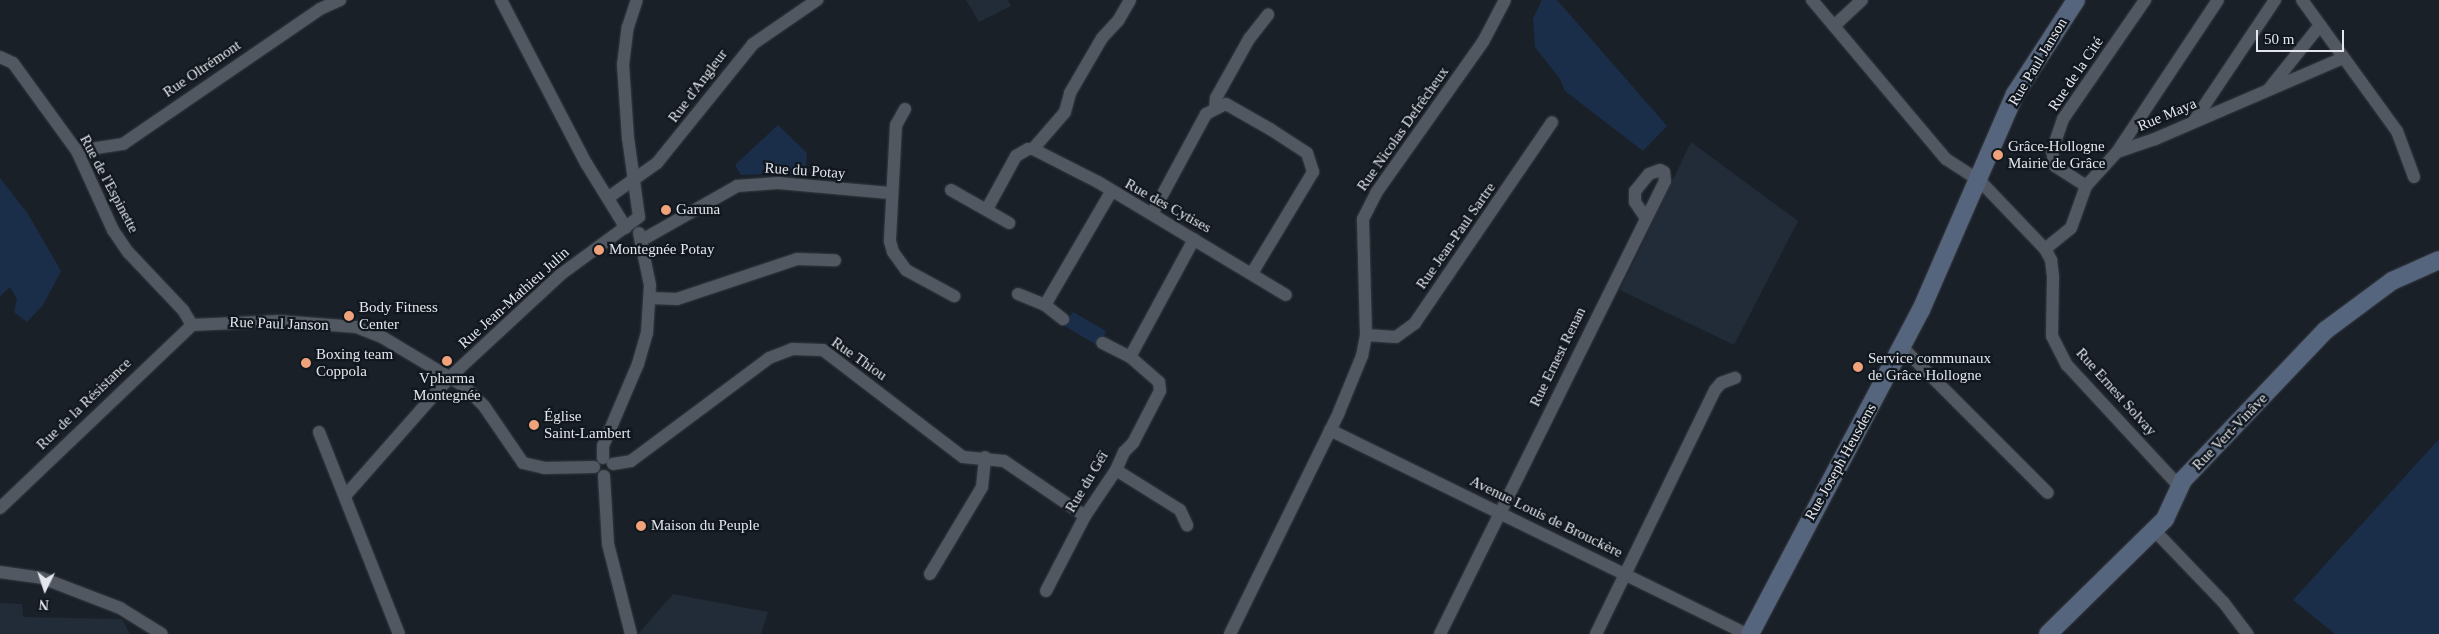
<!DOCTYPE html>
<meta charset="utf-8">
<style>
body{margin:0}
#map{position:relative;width:2439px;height:634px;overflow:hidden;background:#1a2028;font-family:"Times New Roman",serif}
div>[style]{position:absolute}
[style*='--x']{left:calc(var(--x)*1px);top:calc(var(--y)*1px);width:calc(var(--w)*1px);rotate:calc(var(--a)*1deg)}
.built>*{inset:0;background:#222b38}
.green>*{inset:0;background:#1a2e4a}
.roads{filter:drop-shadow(0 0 1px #373a40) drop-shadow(0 0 1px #373a40)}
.street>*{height:12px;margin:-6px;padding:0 6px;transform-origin:6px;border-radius:6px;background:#525861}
.secondary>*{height:18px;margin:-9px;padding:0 9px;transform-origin:9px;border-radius:9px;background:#55657d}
.dots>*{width:14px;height:14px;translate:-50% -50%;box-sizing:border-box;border:2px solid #11171e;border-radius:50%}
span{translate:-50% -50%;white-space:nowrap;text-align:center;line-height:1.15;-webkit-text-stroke:4.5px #11171e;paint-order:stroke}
.street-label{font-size:15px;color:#e3e6ec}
.poi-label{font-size:15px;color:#e3e6ec}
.left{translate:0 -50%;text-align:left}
.north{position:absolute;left:20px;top:564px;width:50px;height:50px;-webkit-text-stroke:4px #11171e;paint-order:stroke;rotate:184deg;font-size:14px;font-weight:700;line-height:20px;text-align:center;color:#e3e6ec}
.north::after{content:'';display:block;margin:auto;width:18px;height:22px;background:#e3e6ec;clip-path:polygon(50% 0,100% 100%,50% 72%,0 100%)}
.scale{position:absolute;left:2256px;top:30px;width:88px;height:22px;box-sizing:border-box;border:2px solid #e3e6ec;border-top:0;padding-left:6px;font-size:15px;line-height:18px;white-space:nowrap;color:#e3e6ec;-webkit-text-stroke:4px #11171e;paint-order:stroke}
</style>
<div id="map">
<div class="built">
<div style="clip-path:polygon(966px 0,1008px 0,1011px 6px,979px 22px)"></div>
<div style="clip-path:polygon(1691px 142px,1798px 221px,1734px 345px,1620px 290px)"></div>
<div style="clip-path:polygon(673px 594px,768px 612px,761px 634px,638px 634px)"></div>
<div style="clip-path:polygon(0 603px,22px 604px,23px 617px,122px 619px,130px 634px,0 634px)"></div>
</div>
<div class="green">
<div style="clip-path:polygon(1542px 0,1557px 0,1667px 126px,1643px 151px,1565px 91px,1560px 79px,1535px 47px,1533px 19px)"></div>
<div style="clip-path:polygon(778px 125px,807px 153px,805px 173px,741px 175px,735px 165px)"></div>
<div style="clip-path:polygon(0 178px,28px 214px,61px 271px,43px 305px,27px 322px,14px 312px,17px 299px,10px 287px,0 296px)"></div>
<div style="clip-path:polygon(1073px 312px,1106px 331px,1100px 347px,1063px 325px)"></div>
<div style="clip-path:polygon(2439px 439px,2439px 634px,2335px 634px,2293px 600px)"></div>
</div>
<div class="roads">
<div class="street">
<div style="--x:501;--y:0;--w:184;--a:62.5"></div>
<div style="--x:586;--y:163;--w:76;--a:58.4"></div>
<div style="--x:1812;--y:0;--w:208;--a:49.9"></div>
<div style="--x:1946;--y:159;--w:40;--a:32.9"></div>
<div style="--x:1980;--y:181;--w:94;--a:46.3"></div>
<div style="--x:2045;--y:249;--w:13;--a:61"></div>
<div style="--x:2051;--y:260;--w:17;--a:83"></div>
<div style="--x:2053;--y:277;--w:59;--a:91"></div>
<div style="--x:2052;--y:336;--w:33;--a:63"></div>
<div style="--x:2067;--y:365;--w:166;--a:47.2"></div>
<div style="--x:2302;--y:0;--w:162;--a:54.1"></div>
<div style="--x:2397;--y:131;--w:49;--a:69.7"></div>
<div style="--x:1834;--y:26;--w:38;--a:-43"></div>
<div style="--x:0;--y:57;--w:14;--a:25"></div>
<div style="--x:13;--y:63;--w:109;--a:54"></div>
<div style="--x:77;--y:151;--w:87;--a:65.5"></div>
<div style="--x:113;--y:230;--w:27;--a:56"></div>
<div style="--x:128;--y:252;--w:80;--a:46.5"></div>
<div style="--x:183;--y:310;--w:17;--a:59"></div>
<div style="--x:2269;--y:89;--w:82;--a:-51.4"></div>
<div style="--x:905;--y:109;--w:18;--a:119"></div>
<div style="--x:896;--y:125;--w:116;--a:93"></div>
<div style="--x:890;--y:241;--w:11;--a:75"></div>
<div style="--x:893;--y:252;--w:22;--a:54"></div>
<div style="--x:906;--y:270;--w:55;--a:28.4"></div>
<div style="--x:1215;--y:109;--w:11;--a:-85"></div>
<div style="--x:1216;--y:98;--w:68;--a:-60.8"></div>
<div style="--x:1249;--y:39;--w:31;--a:-52"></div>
<div style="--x:2194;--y:121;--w:146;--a:-56.2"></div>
<div style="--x:1033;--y:149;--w:73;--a:26.9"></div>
<div style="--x:1098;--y:182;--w:219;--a:31"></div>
<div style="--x:1033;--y:149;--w:49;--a:-49.1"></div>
<div style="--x:1065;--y:112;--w:20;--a:-75"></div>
<div style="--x:1070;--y:93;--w:64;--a:-59.8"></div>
<div style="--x:1102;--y:38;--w:23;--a:-47"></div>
<div style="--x:1118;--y:21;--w:24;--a:-60"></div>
<div style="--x:77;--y:151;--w:47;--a:-8.7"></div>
<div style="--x:123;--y:144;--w:239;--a:-34.4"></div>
<div style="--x:320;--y:9;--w:22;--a:-24"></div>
<div style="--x:2117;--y:152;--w:182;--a:-56.4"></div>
<div style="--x:2086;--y:186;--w:37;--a:-147"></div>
<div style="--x:2055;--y:166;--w:15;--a:-101"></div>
<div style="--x:2052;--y:151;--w:34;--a:-71"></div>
<div style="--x:2063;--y:119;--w:145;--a:-55.4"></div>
<div style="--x:951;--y:190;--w:67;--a:29.6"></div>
<div style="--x:609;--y:197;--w:59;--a:-35.3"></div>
<div style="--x:657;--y:163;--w:153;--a:-51.1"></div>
<div style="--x:753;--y:44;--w:78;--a:-34.5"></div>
<div style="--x:987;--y:209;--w:60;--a:-61.3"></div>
<div style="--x:1016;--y:156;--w:14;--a:-30"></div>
<div style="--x:1028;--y:149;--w:5;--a:0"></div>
<div style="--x:1152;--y:214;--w:114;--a:-61.6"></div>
<div style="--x:1206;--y:114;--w:22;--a:-27"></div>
<div style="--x:1226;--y:104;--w:51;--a:29.6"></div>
<div style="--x:1270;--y:129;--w:44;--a:33"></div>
<div style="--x:1307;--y:153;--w:20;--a:72"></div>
<div style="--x:1313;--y:172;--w:118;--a:121.1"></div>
<div style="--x:642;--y:240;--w:109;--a:-29.6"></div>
<div style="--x:737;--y:186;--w:41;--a:-4.2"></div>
<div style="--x:778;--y:183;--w:112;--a:5.1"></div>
<div style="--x:2045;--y:249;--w:33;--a:-39"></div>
<div style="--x:2071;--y:228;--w:45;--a:-70.3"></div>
<div style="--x:2086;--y:186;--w:46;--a:-47.6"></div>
<div style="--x:2117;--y:152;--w:40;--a:-18.9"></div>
<div style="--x:2155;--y:139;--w:205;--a:-23.3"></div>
<div style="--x:1018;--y:294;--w:29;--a:22"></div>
<div style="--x:1045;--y:305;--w:23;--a:38"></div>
<div style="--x:651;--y:298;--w:26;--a:2"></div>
<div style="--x:677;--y:299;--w:126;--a:-18.4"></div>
<div style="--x:797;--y:259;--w:38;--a:2"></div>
<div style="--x:1045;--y:305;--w:131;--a:-59.7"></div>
<div style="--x:192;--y:325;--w:87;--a:-2.6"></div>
<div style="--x:279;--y:321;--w:77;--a:4.5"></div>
<div style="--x:356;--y:327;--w:28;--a:21"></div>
<div style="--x:382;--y:337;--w:96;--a:30.9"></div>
<div style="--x:464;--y:386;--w:28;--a:45"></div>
<div style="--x:484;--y:406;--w:69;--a:55.6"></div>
<div style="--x:523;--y:463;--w:22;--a:13"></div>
<div style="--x:544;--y:468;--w:50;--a:-1.1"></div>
<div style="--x:1366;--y:335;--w:30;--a:4"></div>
<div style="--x:1396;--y:337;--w:24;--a:-36"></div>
<div style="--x:1415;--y:323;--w:243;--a:-55.7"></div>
<div style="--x:1902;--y:347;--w:206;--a:45"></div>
<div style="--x:1130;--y:357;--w:134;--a:-61.5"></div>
<div style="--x:1330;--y:430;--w:464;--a:26.1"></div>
<div style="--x:319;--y:432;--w:217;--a:68.4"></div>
<div style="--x:603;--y:458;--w:12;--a:-90"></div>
<div style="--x:603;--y:446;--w:89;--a:-66.9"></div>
<div style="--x:638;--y:364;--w:32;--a:-74"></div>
<div style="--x:647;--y:333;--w:48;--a:-86.4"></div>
<div style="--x:650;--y:285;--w:53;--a:-101.9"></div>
<div style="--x:613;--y:464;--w:18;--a:-9"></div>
<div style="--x:631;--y:461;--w:172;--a:-36.7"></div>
<div style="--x:769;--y:358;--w:25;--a:-21"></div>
<div style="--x:792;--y:349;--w:31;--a:2"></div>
<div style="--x:823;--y:350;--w:176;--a:37.4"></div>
<div style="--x:963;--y:457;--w:41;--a:5.6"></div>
<div style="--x:1004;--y:461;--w:98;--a:34.2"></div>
<div style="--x:1116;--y:470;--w:75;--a:32"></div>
<div style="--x:1180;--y:510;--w:17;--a:65"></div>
<div style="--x:604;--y:476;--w:68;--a:86.6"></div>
<div style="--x:608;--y:544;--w:93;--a:75.7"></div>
<div style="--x:345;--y:496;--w:159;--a:-48.6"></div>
<div style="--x:450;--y:377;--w:150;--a:-42.8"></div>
<div style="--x:560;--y:275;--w:98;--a:-36.3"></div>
<div style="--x:639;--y:217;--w:80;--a:-97.9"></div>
<div style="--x:628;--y:138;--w:73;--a:-93.9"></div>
<div style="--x:623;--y:65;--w:38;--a:-83"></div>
<div style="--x:628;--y:27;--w:28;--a:-72"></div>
<div style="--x:0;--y:508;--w:265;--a:-43.6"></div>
<div style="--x:2154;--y:530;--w:101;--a:46.2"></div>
<div style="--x:2224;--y:603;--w:39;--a:53"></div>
<div style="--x:0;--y:572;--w:42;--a:8.1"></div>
<div style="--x:42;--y:578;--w:84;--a:21"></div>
<div style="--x:120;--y:608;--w:49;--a:31.8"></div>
<div style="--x:930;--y:574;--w:101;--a:-59.1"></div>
<div style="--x:982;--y:487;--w:30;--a:-84"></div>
<div style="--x:1046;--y:591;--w:85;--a:-62.5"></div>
<div style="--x:1085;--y:516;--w:55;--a:-56"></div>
<div style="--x:1116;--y:470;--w:20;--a:-66"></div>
<div style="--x:1124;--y:452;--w:13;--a:-45"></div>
<div style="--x:1133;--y:443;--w:59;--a:-62.6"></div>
<div style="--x:1160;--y:391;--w:9;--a:-96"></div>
<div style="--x:1159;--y:382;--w:38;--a:-139"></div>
<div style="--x:1130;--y:357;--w:31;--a:-153"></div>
<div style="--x:1230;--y:634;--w:247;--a:-63.8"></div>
<div style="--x:1339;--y:412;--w:61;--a:-67.7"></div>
<div style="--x:1362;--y:356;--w:21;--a:-79"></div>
<div style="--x:1366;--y:335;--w:116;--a:-91.5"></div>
<div style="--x:1363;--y:219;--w:29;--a:-63"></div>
<div style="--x:1376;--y:193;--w:185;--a:-54.7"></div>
<div style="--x:1483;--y:42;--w:47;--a:-62.4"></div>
<div style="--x:1440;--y:634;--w:506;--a:-63.59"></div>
<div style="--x:1665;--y:181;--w:9;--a:-96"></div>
<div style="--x:1664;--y:172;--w:4;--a:-153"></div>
<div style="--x:1660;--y:170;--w:12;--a:160"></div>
<div style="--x:1649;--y:174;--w:22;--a:129"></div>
<div style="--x:1635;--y:191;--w:11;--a:90"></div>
<div style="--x:1635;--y:202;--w:18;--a:56"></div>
<div style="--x:1596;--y:634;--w:271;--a:-64"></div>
<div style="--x:1715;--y:390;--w:9;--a:-49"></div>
<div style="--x:1721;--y:383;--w:15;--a:-20"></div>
</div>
<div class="secondary">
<div style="--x:1750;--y:634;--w:366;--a:-62.2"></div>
<div style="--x:1921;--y:310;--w:236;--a:-66.5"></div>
<div style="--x:2015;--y:94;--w:112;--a:-57"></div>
<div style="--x:2048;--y:634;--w:164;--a:-44.5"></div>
<div style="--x:2165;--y:519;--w:43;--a:-65.2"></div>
<div style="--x:2183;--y:480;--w:207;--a:-46.4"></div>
<div style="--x:2326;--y:330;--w:82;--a:-36.6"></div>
<div style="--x:2392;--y:281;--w:51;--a:-24.1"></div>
</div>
</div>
<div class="dots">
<div style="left:1998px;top:155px;background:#f0a27a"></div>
<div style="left:666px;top:210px;background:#f0a27a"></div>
<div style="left:599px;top:250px;background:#f0a27a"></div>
<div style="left:349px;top:316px;background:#f0a27a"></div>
<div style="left:447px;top:361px;background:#f0a27a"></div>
<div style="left:306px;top:363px;background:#f0a27a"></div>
<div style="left:1858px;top:367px;background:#f0a27a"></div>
<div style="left:534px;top:425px;background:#f0a27a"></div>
<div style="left:641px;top:526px;background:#f0a27a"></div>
</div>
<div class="street-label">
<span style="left:2038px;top:62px;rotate:-59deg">Rue Paul Janson</span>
<span style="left:202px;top:69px;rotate:-34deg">Rue Oltrémont</span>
<span style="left:2076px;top:74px;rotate:-56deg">Rue de la Cité</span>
<span style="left:698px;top:86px;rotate:-53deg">Rue d'Angleur</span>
<span style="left:2167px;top:115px;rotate:-23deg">Rue Maya</span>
<span style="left:1403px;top:129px;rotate:-55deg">Rue Nicolas Defrêcheux</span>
<span style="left:805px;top:171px;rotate:4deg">Rue du Potay</span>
<span style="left:109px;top:184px;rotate:62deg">Rue de l'Espinette</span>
<span style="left:1168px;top:206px;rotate:29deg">Rue des Cytises</span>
<span style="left:1456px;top:236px;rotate:-55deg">Rue Jean-Paul Sartre</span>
<span style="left:514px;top:298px;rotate:-42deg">Rue Jean-Mathieu Julin</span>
<span style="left:279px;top:324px;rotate:2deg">Rue Paul Janson</span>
<span style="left:1558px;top:357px;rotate:-64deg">Rue Ernest Renan</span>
<span style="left:859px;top:359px;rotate:35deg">Rue Thiou</span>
<span style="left:2116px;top:392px;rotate:48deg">Rue Ernest Solvay</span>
<span style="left:84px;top:404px;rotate:-44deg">Rue de la Résistance</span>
<span style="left:2230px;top:432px;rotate:-46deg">Rue Vert-Vinâve</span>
<span style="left:1841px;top:462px;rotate:-61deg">Rue Joseph Heusdens</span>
<span style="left:1087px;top:482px;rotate:-59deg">Rue du Géï</span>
<span style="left:1546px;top:517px;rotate:26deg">Avenue Louis de Brouckère</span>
</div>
<div class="poi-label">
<span class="left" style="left:2008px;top:155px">Grâce-Hollogne<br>Mairie de Grâce</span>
<span class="left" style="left:676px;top:210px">Garuna</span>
<span class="left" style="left:609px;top:250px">Montegnée Potay</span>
<span class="left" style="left:359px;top:316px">Body Fitness<br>Center</span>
<span class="left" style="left:316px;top:363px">Boxing team<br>Coppola</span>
<span class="left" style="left:1868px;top:367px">Service communaux<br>de Grâce Hollogne</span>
<span style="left:447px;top:387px">Vpharma<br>Montegnée</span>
<span class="left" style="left:544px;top:425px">Église<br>Saint-Lambert</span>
<span class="left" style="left:651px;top:526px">Maison du Peuple</span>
</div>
<div class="north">N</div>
<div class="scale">50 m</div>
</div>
